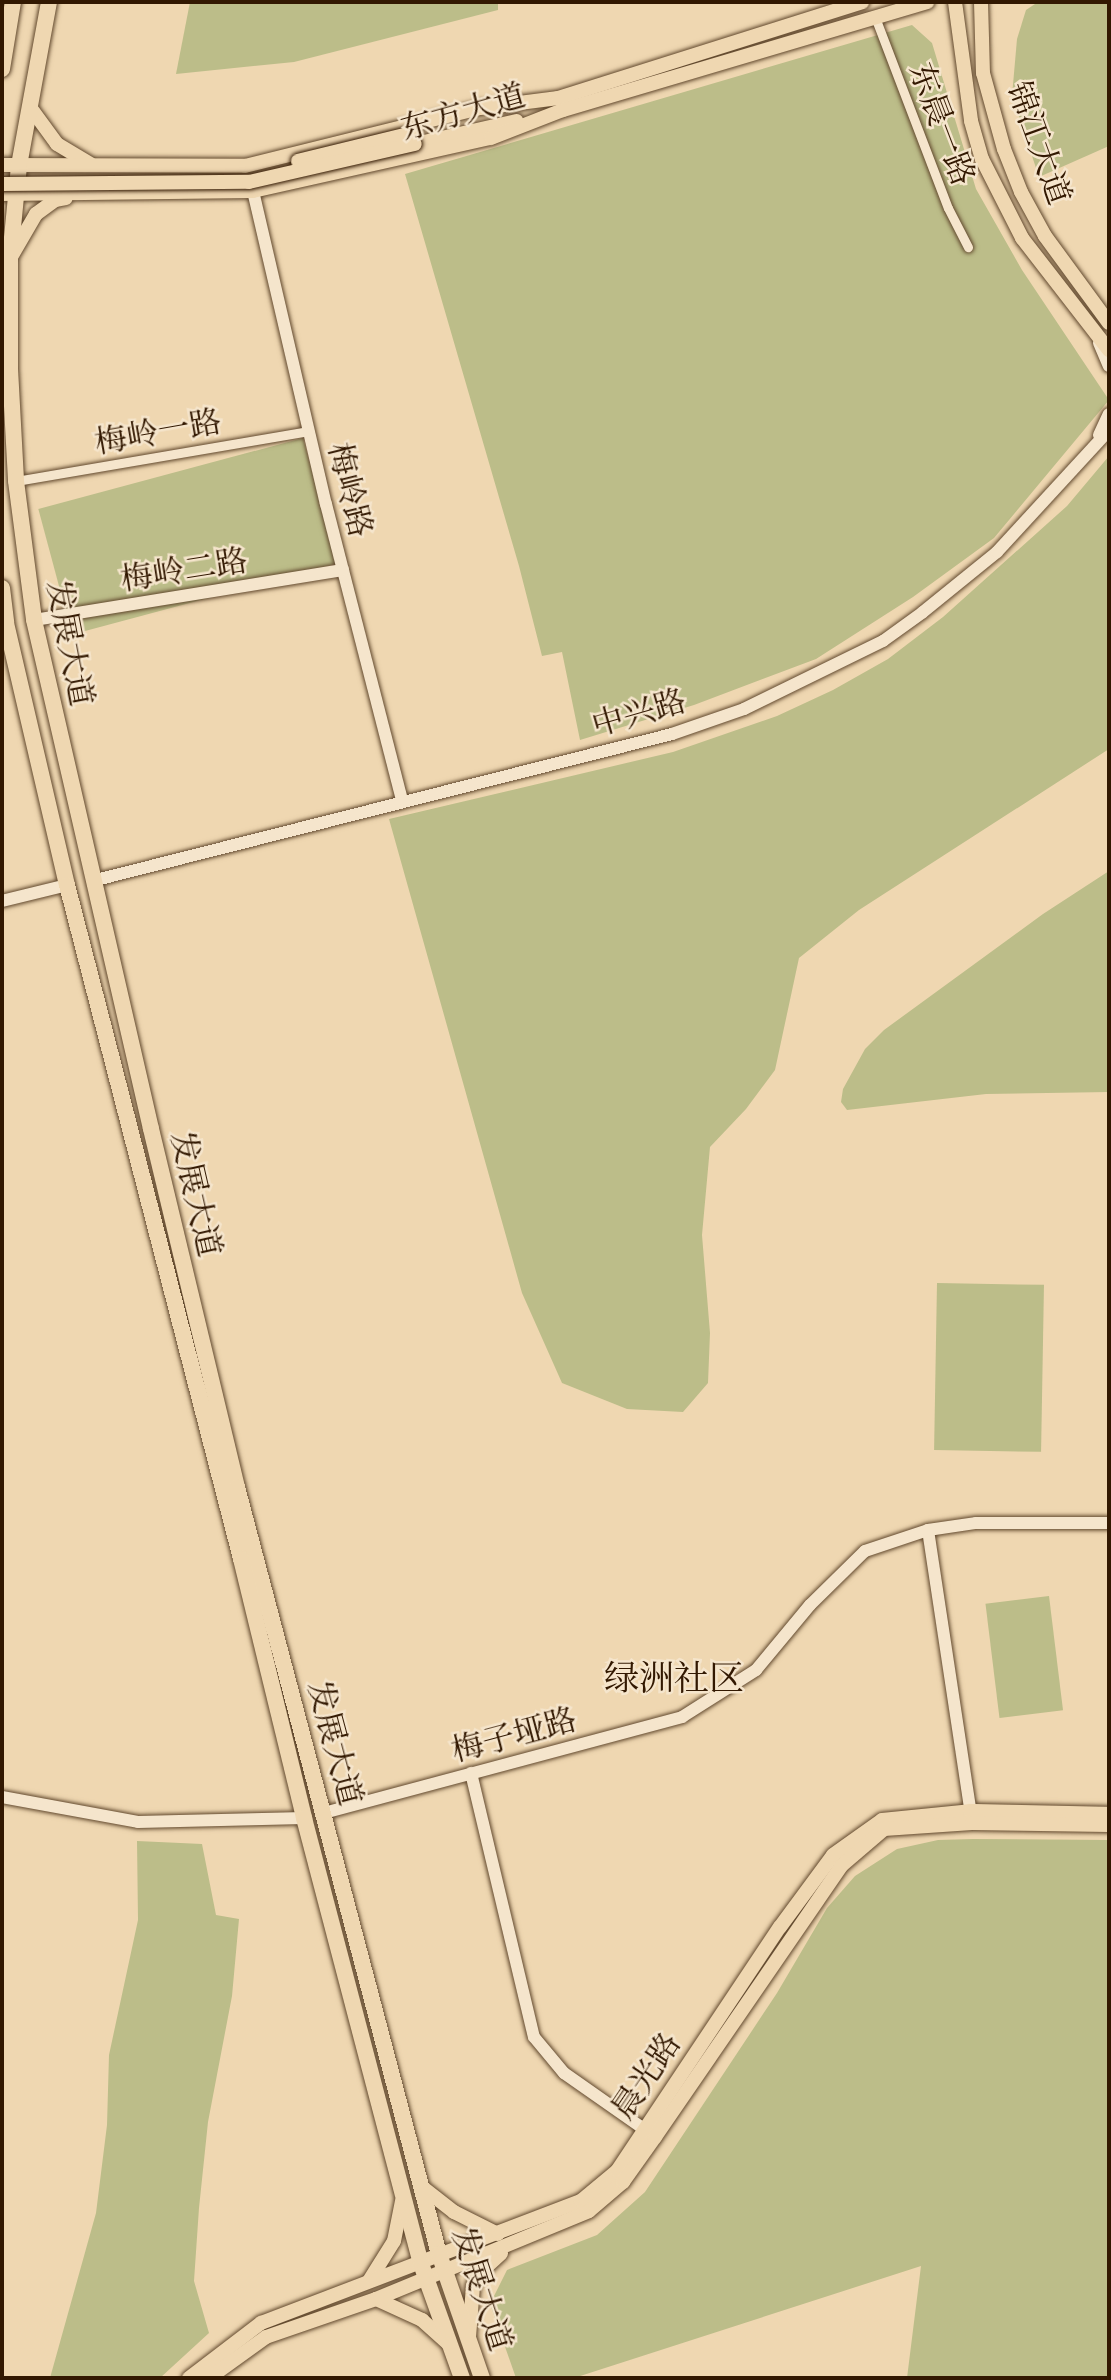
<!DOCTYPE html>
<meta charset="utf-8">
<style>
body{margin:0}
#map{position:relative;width:1111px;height:2380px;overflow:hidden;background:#efd7b1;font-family:"EB Garamond","Noto Serif SC",serif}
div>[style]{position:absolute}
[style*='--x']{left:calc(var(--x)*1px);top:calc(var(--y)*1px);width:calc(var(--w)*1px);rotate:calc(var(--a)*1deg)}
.green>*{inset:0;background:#bcbd89;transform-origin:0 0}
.roads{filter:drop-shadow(0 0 2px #61482d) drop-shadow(0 0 2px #61482d)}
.street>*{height:9px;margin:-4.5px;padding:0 4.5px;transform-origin:4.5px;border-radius:4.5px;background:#f5e5cc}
.secondary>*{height:12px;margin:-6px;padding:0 6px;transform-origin:6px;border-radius:6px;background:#f5e5cc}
.primary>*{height:14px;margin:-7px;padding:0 7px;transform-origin:7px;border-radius:7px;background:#efd7b1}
.highway>*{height:16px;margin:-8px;padding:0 8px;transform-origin:8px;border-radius:8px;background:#efd7b1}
.bridges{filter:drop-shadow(0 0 2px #321801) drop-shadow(0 0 2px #321801)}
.primary-bridge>*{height:14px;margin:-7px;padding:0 7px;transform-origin:7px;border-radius:7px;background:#efd7b1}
span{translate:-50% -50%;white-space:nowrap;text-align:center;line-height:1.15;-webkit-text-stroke:5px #f5e5cc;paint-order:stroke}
.street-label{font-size:32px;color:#321801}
.quarter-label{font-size:35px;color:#321801}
.frame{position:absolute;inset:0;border:4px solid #321801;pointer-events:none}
</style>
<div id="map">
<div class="green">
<div style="clip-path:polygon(190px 2px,498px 2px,498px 10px,294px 62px,176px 74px)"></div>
<div style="clip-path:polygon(1038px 2px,1109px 2px,1109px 146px,1039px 177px,1012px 96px,1017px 39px,1026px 10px)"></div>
<div style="clip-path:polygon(912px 25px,932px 43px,976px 189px,1022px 270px,1109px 400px,994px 538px,913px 597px,816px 659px,694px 705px,580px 740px,562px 652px,542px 656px,519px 566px,405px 174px)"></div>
<div style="left:303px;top:438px;width:130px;height:274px;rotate:75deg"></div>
<div style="clip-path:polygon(1109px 456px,1109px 749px,859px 910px,799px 958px,775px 1070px,746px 1109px,710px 1147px,702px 1235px,710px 1333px,708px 1383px,683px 1412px,627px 1409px,562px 1383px,522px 1293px,389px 819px,673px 752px,777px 716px,833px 690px,888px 659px,943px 617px,1067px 506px)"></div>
<div style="clip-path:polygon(1109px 871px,1109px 1092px,986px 1094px,847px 1110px,841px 1102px,843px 1089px,865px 1049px,884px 1030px,1043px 914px)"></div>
<div style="left:937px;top:1283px;width:107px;height:167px;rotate:1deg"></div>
<div style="left:1049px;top:1596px;width:115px;height:64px;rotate:83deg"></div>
<div style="clip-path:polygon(973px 1839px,1109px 1840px,1109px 2378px,907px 2378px,921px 2266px,574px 2378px,516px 2378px,490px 2304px,507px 2270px,597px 2235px,645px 2192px,777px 1993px,827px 1908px,855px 1876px,897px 1849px,938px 1840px)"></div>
<div style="clip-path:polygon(137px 1841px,202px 1844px,216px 1915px,239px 1919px,232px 1996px,208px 2122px,199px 2208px,194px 2281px,209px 2333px,160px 2378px,50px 2378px,96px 2213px,107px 2125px,109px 2055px,138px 1920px)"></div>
</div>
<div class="roads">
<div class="street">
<div style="--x:875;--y:17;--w:204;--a:69.1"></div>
<div style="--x:948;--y:208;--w:44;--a:62.9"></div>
<div style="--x:16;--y:481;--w:297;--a:-9.7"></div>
</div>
<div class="secondary">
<div style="--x:253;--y:191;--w:321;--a:76.9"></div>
<div style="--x:326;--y:504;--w:307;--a:75.6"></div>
<div style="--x:1099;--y:343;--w:25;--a:67"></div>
<div style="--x:1099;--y:435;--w:23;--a:-65"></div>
<div style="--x:34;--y:620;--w:313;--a:-9.2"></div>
<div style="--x:96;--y:880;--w:594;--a:-14.22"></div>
<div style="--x:672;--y:734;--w:76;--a:-19.1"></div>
<div style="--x:744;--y:709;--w:155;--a:-26.1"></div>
<div style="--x:883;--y:641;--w:49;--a:-35.9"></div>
<div style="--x:923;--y:612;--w:95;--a:-39"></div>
<div style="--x:997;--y:552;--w:166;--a:-47.4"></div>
<div style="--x:2;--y:901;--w:67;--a:-13.8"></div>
<div style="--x:928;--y:1530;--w:294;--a:81.4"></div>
<div style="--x:471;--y:1773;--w:271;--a:76.6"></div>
<div style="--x:534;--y:2037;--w:47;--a:50.2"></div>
<div style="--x:564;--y:2073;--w:106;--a:35"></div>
<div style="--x:2;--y:1797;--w:138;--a:10.4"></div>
<div style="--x:138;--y:1822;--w:166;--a:-1.4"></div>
<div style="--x:324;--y:1813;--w:371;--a:-15"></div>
<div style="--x:682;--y:1717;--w:88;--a:-32.4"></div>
<div style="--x:756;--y:1670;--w:85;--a:-50.3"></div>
<div style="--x:810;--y:1605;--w:77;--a:-44.5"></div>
<div style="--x:865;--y:1551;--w:66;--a:-18.4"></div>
<div style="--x:928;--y:1530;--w:49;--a:-8.3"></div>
<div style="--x:976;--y:1523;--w:133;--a:0"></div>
</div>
<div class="primary">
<div style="--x:955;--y:2;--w:120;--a:82.3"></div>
<div style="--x:971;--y:121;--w:40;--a:74"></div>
<div style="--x:982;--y:159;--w:89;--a:63.1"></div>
<div style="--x:1022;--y:238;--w:142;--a:52.2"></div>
<div style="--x:981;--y:2;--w:71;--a:88.4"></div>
<div style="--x:983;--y:73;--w:79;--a:74.6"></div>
<div style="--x:1004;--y:149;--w:46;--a:68.4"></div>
<div style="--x:1021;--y:192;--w:50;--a:61.4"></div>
<div style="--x:1045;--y:236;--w:108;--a:53.7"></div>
<div style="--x:30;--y:107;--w:46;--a:53.9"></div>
<div style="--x:57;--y:144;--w:39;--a:31"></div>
<div style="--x:415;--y:144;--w:104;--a:-12.8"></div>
<div style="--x:2;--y:165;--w:243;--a:0.2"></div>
<div style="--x:245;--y:166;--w:242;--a:-13.9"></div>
<div style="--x:480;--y:108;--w:79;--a:-7.3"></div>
<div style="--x:558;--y:98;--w:319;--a:-17.5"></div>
<div style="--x:2;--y:194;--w:251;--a:-0.7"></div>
<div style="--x:253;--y:191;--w:244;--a:-12.6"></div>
<div style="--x:491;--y:138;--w:77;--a:-21.3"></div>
<div style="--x:563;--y:110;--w:380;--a:-16.5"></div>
<div style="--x:11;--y:257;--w:50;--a:-59.8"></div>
<div style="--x:36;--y:214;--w:24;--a:-36"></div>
<div style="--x:55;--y:200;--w:11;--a:-10"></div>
<div style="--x:422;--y:2187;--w:41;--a:38"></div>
<div style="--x:454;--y:2212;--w:49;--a:26.6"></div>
<div style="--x:369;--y:2281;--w:47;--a:-58"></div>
<div style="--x:394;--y:2241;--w:41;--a:-78.7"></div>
<div style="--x:376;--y:2299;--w:51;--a:24.5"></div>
<div style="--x:422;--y:2320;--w:39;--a:42"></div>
<div style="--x:469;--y:2337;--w:51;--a:-85.5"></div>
<div style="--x:473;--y:2286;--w:17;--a:-59"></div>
<div style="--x:482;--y:2271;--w:26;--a:-43"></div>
<div style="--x:189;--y:2378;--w:91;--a:-37.4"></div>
<div style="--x:261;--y:2323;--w:342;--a:-20.9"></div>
<div style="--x:581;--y:2201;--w:47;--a:-39.8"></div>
<div style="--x:617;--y:2171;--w:293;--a:-56.3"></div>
<div style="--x:780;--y:1927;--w:89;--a:-53.6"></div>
<div style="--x:833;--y:1855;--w:60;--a:-35.5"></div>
<div style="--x:882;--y:1820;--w:88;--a:-5.8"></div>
<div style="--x:970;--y:1811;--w:139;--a:1.2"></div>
<div style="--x:209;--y:2378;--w:70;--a:-35.7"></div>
<div style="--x:266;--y:2337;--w:116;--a:-19.1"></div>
<div style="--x:376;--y:2299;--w:230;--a:-22.4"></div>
<div style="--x:589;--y:2211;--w:45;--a:-40.5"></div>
<div style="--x:623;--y:2182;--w:55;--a:-54.6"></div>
<div style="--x:655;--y:2137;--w:329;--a:-55.5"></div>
<div style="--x:841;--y:1866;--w:57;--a:-40.7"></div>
<div style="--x:884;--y:1829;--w:88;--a:-3.9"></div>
<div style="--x:972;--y:1823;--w:137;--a:0.8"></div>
</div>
<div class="highway">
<div style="--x:49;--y:2;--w:167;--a:100.4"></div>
<div style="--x:19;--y:166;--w:92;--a:95.6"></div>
<div style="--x:10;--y:258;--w:111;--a:90"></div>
<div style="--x:10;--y:369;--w:112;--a:86.9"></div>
<div style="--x:16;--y:481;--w:140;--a:82.6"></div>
<div style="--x:34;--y:620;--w:522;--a:77.05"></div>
<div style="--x:151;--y:1129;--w:368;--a:76.5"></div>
<div style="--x:237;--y:1487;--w:793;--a:75.25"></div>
<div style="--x:439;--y:2254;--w:131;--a:70.9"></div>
<div style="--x:2;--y:69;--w:68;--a:-80.7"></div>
<div style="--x:2;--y:588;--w:35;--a:83"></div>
<div style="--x:6;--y:623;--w:269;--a:76.9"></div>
<div style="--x:67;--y:885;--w:696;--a:75.52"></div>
<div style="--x:241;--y:1559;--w:267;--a:76.3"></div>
<div style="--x:304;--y:1818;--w:458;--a:75.3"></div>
<div style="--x:420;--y:2261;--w:124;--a:70.3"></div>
</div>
</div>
<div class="bridges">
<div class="primary-bridge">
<div style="--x:298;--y:161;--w:118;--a:-13.7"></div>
<div style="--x:2;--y:184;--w:247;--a:-0.5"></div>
<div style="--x:249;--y:182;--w:170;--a:-12.9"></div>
</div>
</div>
<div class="street-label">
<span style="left:463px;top:112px;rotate:-16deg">东方大道</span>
<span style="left:942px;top:124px;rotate:69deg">东晨一路</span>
<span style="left:1039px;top:143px;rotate:70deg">锦江大道</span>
<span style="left:158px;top:432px;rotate:-10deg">梅岭一路</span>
<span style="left:350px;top:490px;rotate:76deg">梅岭路</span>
<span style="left:184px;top:570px;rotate:-9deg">梅岭二路</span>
<span style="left:70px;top:643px;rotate:79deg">发展大道</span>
<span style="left:639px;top:713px;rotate:-16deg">中兴路</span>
<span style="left:196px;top:1194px;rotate:77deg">发展大道</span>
<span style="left:514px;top:1735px;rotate:-15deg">梅子垭路</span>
<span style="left:335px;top:1743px;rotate:75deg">发展大道</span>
<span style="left:646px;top:2076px;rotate:-56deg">晨光路</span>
<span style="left:482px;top:2289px;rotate:72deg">发展大道</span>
</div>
<div class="quarter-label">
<span style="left:674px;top:1678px">绿洲社区</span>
</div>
<div class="frame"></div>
</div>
